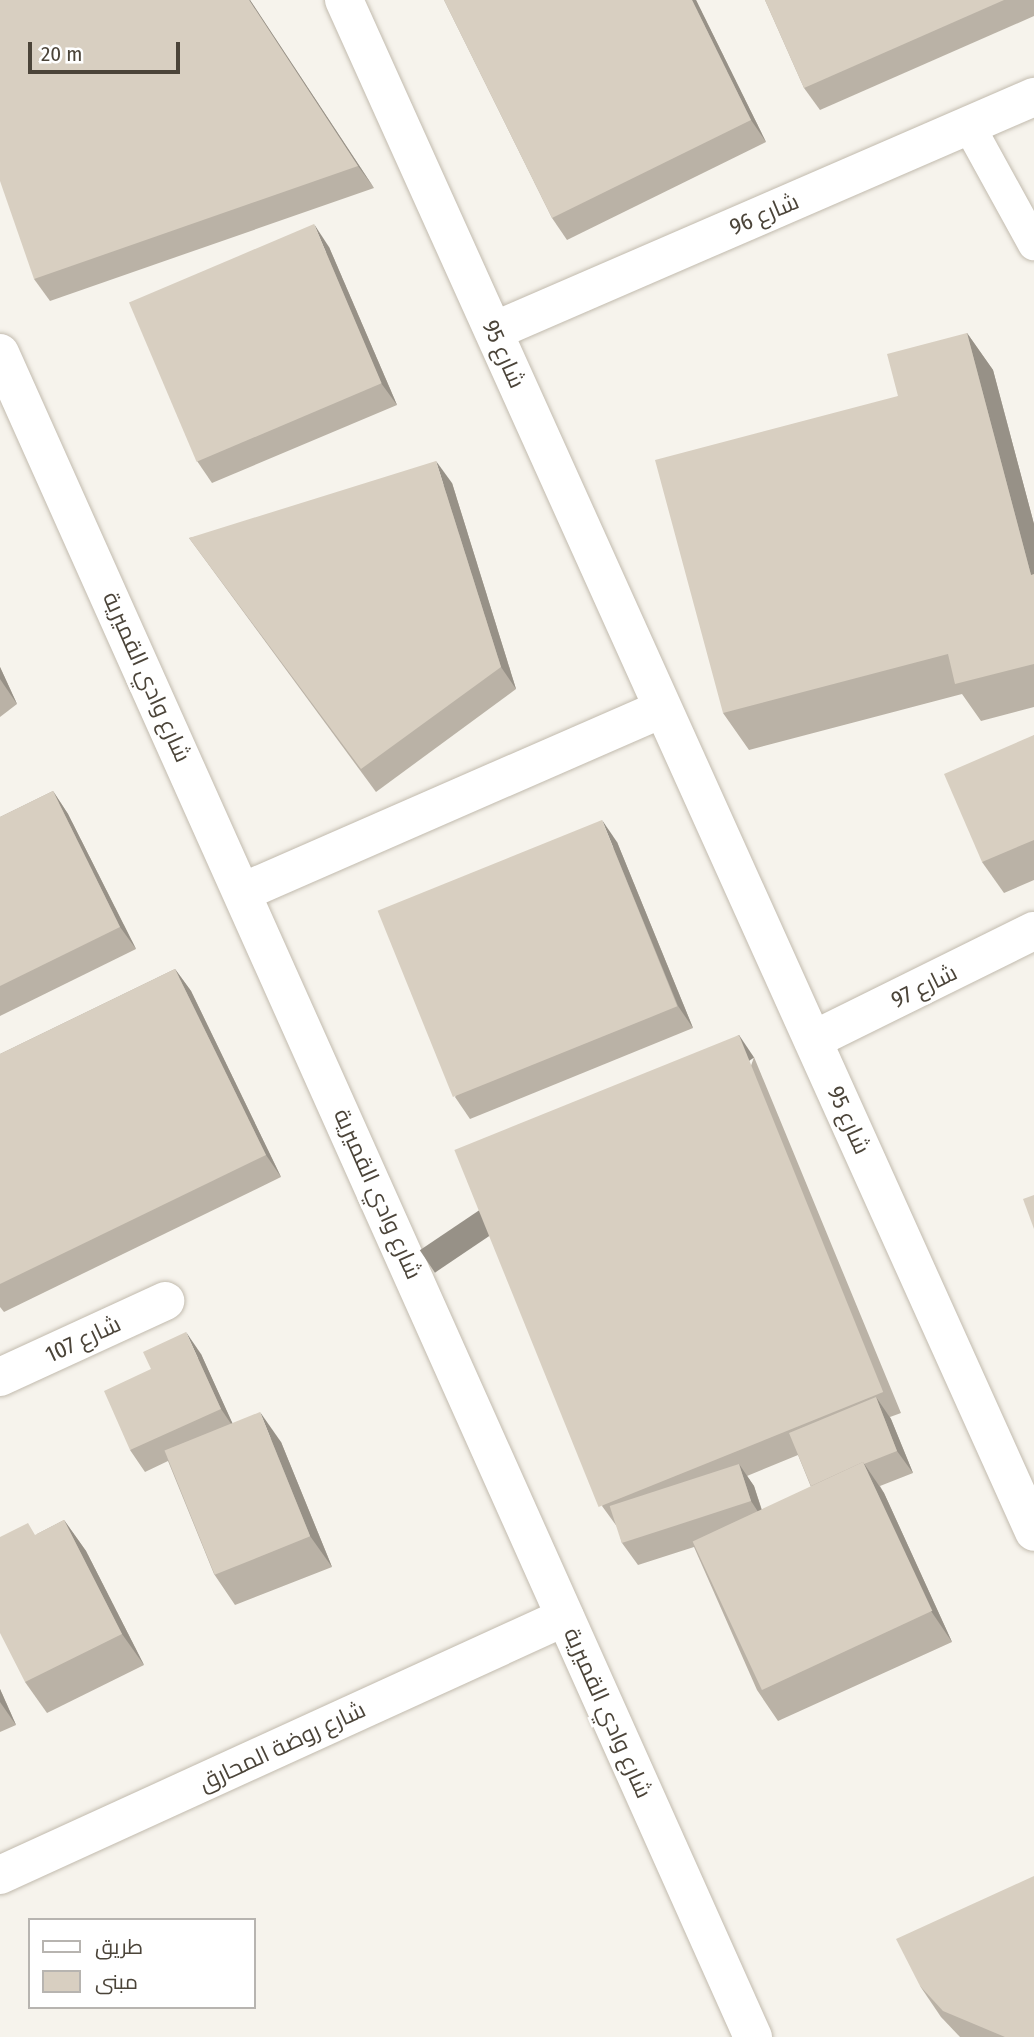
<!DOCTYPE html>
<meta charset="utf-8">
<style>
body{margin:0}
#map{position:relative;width:1034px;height:2037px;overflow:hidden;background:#f6f3ec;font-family:"Fira Sans Condensed",Cairo,sans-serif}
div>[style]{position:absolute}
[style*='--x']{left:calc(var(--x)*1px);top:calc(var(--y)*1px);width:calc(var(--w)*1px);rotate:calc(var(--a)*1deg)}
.roads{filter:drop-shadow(0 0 2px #c2bbae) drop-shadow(0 0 2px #c2bbae)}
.service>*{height:32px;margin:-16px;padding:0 16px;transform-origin:16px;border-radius:16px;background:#fff}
.minor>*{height:38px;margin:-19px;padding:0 19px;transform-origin:19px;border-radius:19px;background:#fff}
.wall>*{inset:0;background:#bab2a6}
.shaded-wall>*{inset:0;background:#979187;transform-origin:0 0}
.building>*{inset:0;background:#d8cfc1;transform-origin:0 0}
span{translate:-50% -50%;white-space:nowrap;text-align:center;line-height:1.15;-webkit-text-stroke:6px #fff;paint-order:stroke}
.street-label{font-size:23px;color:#4b4439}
.legend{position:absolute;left:28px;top:1918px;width:228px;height:91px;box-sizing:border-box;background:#fff;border:2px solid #b7b4b0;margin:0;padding:9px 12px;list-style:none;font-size:21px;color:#4b4439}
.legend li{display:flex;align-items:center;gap:14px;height:35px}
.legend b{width:35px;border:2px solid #b7b4b0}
.scale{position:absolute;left:28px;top:42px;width:152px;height:32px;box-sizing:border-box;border:4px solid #4b4439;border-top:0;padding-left:9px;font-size:21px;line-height:24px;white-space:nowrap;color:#4b4439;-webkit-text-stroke:5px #fff;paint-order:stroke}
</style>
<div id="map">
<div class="roads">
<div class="service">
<div style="--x:969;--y:126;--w:135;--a:61.2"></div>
</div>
<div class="minor">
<div style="--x:344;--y:0;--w:1680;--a:65.75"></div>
<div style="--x:494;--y:331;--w:589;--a:-23.43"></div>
<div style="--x:0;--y:353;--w:1845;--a:65.91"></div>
<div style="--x:245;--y:891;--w:455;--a:-23.6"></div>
<div style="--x:813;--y:1040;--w:246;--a:-26.3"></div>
<div style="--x:0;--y:1377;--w:182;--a:-24.7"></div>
<div style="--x:0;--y:1875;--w:621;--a:-24.54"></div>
</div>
</div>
<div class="wall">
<div style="clip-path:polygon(250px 0,374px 188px,50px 301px,34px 279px)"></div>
<div style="clip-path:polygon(444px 0,696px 0,766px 142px,567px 240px,552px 218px)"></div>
<div style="clip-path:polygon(765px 0,1034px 0,1034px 16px,820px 110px,804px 88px)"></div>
<div style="clip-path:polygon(329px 247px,397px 405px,212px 483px,197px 461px)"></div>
<div style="clip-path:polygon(967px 333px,993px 370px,1034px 524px,1034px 707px,981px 721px,962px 694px,749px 750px,723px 713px,898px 396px)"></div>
<div style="clip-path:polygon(452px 483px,516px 689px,376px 792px,189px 538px)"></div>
<div style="clip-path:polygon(0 667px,17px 704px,0 717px)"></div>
<div style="clip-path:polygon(1034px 735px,1034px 880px,1004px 893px,982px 862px)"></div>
<div style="clip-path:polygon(53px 791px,68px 814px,136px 949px,0 1016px,0 817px)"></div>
<div style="clip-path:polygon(617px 842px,693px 1028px,470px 1119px,455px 1097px)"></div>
<div style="clip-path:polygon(175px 969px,191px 991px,281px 1177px,4px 1312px,0 1307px,0 1054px)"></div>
<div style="clip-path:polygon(evenodd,754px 1057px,901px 1413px,890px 1417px,913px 1473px,880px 1486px,884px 1493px,952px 1642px,778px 1721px,757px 1690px,694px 1547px,638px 1565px,622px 1543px,618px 1528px,602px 1506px,754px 1057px,798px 1455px,811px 1487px,762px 1510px,754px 1486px,747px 1476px,798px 1455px)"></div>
<div style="clip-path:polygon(201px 1354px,232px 1423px,281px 1442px,332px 1567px,235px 1605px,214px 1574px,168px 1461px,145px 1472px,130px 1450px)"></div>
<div style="clip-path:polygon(64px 1520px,86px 1551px,144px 1665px,47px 1713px,25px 1682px,37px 1534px)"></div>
<div style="clip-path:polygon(0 1689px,16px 1725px,0 1732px)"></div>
<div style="clip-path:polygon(920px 1986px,1034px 2037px,960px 2037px,941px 2017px)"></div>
</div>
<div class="shaded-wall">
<div style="clip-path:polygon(249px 0,250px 0,374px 188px,358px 166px)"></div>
<div style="clip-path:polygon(692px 0,696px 0,766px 142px,751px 120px)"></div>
<div style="clip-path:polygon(314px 224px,329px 247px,397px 405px,381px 383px)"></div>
<div style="clip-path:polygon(967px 333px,993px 370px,1034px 524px,1034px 579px,1031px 575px)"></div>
<div style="clip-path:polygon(436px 461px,452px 483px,516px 689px,501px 667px)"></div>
<div style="clip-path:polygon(0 667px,17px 704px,0 679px)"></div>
<div style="clip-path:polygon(53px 791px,68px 814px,136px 949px,120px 927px)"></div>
<div style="clip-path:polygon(602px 820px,617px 842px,693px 1028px,678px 1006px)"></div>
<div style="clip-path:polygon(175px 969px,191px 991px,281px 1177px,266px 1155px)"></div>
<div style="left:739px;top:1035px;width:27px;height:385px;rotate:56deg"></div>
<div style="clip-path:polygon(186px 1332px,201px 1354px,236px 1431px,221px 1409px)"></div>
<div style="clip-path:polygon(876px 1397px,891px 1419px,913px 1473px,897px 1451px)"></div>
<div style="clip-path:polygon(260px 1412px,281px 1442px,332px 1567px,310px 1536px)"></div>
<div style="clip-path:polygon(863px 1462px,884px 1493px,952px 1642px,931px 1611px)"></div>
<div style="clip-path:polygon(739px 1464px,754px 1486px,766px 1524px,751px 1501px)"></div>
<div style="clip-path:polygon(64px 1520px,86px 1551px,144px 1665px,122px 1634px)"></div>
<div style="clip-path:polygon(0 1689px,16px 1725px,0 1702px)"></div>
</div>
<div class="building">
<div style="clip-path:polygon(0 0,249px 0,358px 166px,34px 279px,0 181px)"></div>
<div style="clip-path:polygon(444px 0,692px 0,751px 120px,552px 218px)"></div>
<div style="clip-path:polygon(765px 0,1004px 0,804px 88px)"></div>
<div style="left:314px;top:224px;width:173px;height:201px;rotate:67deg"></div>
<div style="clip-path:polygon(967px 333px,1031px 575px,1034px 574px,1034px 664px,955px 684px,948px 654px,723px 713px,655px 460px,898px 396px,887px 354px)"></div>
<div style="clip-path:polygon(436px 461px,501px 667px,361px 769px,189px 538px)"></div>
<div style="clip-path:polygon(1034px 735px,1034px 840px,982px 862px,944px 774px)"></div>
<div style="clip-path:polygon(53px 791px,120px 927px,0 986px,0 817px)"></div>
<div style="left:602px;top:820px;width:201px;height:242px;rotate:68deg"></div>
<div style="clip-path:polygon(175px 969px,266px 1155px,0 1284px,0 1054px)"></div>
<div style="left:739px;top:1035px;width:385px;height:307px;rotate:68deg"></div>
<div style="clip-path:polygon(1034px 1195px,1034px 1229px,1023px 1199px)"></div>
<div style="clip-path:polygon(186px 1332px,221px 1409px,130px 1450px,104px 1391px,151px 1369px,143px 1352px)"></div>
<div style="clip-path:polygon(876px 1397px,897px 1451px,864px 1464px,863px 1462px,811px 1486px,789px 1433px)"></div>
<div style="left:260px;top:1412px;width:134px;height:103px;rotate:68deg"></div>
<div style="left:863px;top:1462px;width:164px;height:188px;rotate:65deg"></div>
<div style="left:739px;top:1464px;width:39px;height:136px;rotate:72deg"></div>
<div style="clip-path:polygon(64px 1520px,122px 1634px,25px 1682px,0 1633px,0 1537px,28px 1523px,35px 1535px)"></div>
<div style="clip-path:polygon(1034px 1876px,1034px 2037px,1005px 2037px,943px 2011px,920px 1986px,896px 1939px)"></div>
</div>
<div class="street-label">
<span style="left:764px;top:214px;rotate:-23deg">شارع 96</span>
<span style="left:504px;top:354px;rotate:66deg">شارع 95</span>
<span style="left:147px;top:677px;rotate:66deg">شارع وادي القميرية</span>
<span style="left:924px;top:986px;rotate:-26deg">شارع 97</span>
<span style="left:849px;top:1120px;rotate:66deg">شارع 95</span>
<span style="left:378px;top:1194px;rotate:66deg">شارع وادي القميرية</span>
<span style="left:83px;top:1339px;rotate:-25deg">شارع 107</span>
<span style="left:608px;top:1713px;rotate:66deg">شارع وادي القميرية</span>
<span style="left:282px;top:1746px;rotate:-25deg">شارع روضة المحارق</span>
</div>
<ul class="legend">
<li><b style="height:9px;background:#fff"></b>طريق</li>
<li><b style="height:19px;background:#d8cfc1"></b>مبنى</li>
</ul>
<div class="scale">20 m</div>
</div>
